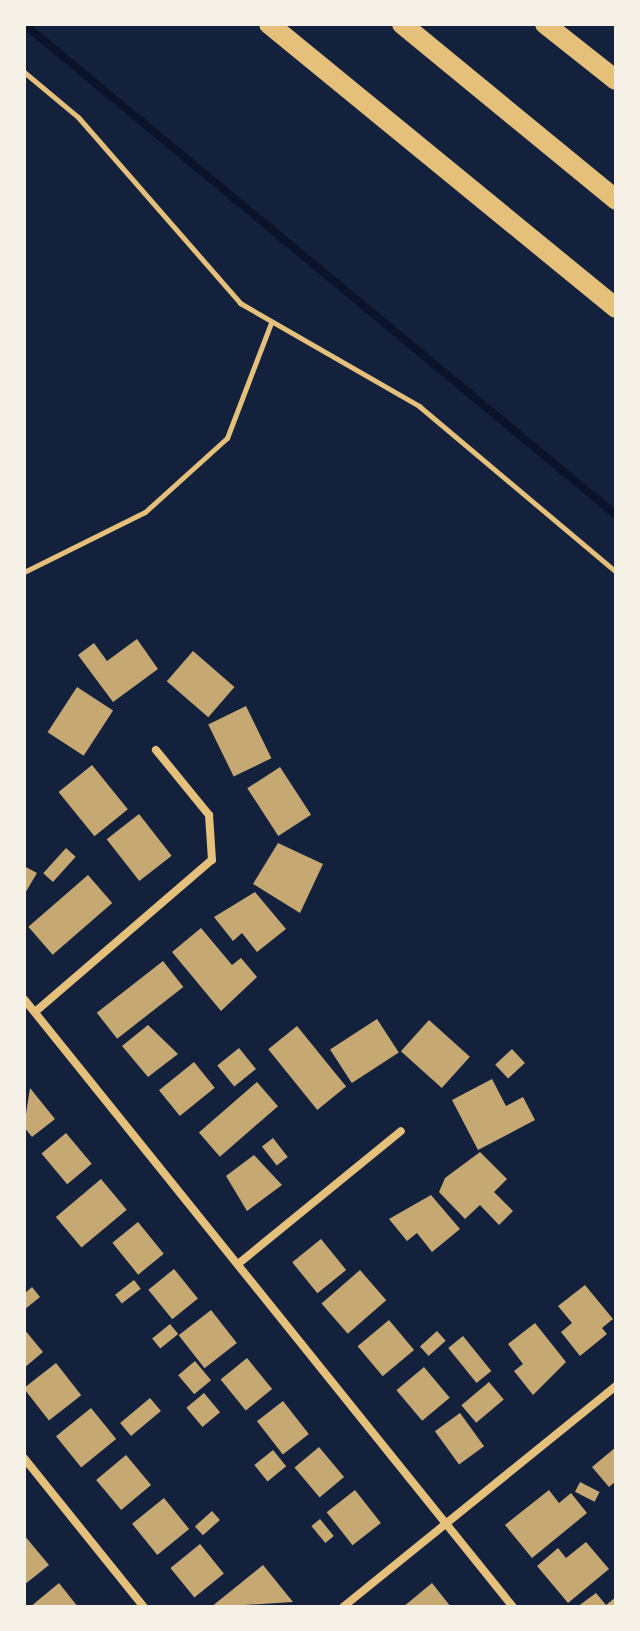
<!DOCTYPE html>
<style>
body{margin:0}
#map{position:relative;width:640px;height:1631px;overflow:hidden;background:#14213d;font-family:Manrope,sans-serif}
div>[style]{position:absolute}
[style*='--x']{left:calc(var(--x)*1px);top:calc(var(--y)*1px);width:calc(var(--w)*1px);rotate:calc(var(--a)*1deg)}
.stream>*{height:8px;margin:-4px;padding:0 4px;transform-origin:4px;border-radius:4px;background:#0b132b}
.building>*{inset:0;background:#c6a872;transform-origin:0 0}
.path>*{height:5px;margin:-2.5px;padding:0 2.5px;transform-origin:2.5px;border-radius:2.5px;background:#e5c07b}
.minor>*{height:8px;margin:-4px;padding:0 4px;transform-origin:4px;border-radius:4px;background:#e5c07b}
.motorway>*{height:20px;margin:-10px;padding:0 10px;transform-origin:10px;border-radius:10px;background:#e5c07b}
span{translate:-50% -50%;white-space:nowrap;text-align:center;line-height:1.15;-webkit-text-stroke:8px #f6f1e7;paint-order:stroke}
.frame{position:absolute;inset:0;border:26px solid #f6f1e7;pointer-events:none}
</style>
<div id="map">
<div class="stream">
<div style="--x:24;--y:24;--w:769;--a:39.67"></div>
</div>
<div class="building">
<div style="clip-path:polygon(137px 639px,158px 669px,113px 702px,78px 655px,94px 643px,107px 661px)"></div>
<div style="left:193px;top:651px;width:55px;height:40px;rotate:41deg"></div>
<div style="left:77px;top:687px;width:43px;height:54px;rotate:33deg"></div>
<div style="left:246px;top:706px;width:58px;height:42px;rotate:64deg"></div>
<div style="left:92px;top:765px;width:57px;height:43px;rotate:51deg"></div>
<div style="left:280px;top:767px;width:57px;height:39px;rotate:57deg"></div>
<div style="left:139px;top:814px;width:53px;height:41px;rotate:52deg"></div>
<div style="clip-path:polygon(278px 843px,323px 864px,300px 913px,253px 884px)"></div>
<div style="left:66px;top:848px;width:13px;height:34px;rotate:42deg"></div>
<div style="clip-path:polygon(24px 866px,37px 873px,24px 895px)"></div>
<div style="left:88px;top:875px;width:37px;height:79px;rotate:49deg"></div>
<div style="clip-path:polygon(255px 892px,286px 929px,257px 952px,242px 933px,233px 941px,214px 917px)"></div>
<div style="clip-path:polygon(201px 928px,232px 965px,241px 958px,257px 977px,221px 1011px,172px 952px)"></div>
<div style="left:163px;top:961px;width:33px;height:84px;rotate:52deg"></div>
<div style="left:377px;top:1019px;width:40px;height:56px;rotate:57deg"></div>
<div style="left:429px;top:1020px;width:55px;height:42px;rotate:42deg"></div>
<div style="clip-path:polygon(148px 1025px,178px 1054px,148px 1077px,122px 1046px)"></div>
<div style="left:297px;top:1026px;width:78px;height:37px;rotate:51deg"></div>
<div style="left:239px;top:1048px;width:27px;height:28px;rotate:51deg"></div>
<div style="left:512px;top:1049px;width:19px;height:23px;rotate:47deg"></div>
<div style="left:194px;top:1062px;width:33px;height:45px;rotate:51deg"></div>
<div style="clip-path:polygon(492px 1079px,506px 1106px,523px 1097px,535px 1120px,478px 1150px,452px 1100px)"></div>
<div style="left:257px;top:1082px;width:32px;height:77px;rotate:49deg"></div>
<div style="clip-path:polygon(30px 1088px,55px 1119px,32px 1137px,24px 1127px)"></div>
<div style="left:66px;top:1133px;width:40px;height:32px;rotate:50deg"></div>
<div style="left:273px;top:1138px;width:24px;height:14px;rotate:52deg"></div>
<div style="clip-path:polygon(480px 1152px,507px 1179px,494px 1192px,513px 1211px,499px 1225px,480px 1205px,465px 1219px,439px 1192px,445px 1178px)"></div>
<div style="clip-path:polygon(254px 1155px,282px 1185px,247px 1211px,226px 1176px)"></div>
<div style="left:101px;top:1179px;width:40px;height:59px;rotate:50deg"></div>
<div style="clip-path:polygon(431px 1195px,460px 1229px,432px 1252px,417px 1233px,407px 1241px,389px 1219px)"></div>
<div style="left:138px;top:1222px;width:41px;height:33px;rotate:51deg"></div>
<div style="left:321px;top:1239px;width:40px;height:37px;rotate:51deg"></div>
<div style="left:174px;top:1269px;width:38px;height:33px;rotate:51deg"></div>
<div style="left:360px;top:1270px;width:40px;height:51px;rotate:49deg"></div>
<div style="left:134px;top:1280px;width:11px;height:24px;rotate:52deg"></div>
<div style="clip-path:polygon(585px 1285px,613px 1319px,602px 1328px,607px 1334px,580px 1356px,561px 1332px,572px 1323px,558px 1306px)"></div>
<div style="clip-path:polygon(32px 1287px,40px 1297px,24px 1310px,24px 1294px)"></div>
<div style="left:211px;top:1310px;width:42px;height:41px;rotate:52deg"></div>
<div style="left:389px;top:1320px;width:39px;height:41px;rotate:50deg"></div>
<div style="clip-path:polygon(535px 1323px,566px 1362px,533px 1395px,514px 1371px,523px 1364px,508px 1344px)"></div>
<div style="left:170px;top:1324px;width:13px;height:23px;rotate:51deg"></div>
<div style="clip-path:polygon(24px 1329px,43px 1352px,24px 1368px)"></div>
<div style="left:437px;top:1331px;width:13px;height:23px;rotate:48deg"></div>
<div style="left:463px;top:1336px;width:45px;height:19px;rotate:51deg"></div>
<div style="left:247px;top:1358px;width:40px;height:34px;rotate:51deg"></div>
<div style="left:195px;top:1361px;width:25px;height:22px;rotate:50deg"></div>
<div style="left:56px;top:1363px;width:41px;height:41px;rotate:52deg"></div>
<div style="left:424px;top:1367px;width:40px;height:36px;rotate:50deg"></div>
<div style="left:489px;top:1382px;width:23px;height:36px;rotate:50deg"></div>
<div style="left:204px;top:1393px;width:25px;height:23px;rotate:50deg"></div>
<div style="left:150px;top:1398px;width:17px;height:39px;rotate:50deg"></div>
<div style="left:283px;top:1401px;width:42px;height:33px;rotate:52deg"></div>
<div style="left:91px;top:1408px;width:40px;height:45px;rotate:51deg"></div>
<div style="left:460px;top:1413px;width:41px;height:31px;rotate:54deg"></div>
<div style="left:319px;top:1447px;width:39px;height:32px;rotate:50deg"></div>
<div style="clip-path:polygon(616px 1447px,616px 1481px,609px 1487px,592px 1467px)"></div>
<div style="left:273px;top:1450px;width:21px;height:24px;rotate:51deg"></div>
<div style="left:126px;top:1455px;width:39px;height:39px;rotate:50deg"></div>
<div style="left:580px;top:1482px;width:22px;height:11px;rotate:27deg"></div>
<div style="left:355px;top:1490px;width:42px;height:36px;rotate:52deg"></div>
<div style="clip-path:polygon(549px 1490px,559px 1503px,571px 1493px,587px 1513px,532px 1558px,505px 1525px)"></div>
<div style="left:164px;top:1498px;width:40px;height:41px;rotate:51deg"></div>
<div style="left:212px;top:1511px;width:12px;height:23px;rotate:48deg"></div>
<div style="left:320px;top:1519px;width:22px;height:11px;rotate:51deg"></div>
<div style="clip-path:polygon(24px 1535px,49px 1565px,24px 1585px)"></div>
<div style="clip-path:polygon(586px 1542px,609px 1569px,568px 1603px,537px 1566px,558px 1548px,566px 1558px)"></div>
<div style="left:200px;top:1544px;width:38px;height:38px;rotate:51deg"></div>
<div style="clip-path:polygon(263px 1565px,293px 1602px,211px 1607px)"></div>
<div style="clip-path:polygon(59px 1583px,78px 1607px,30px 1607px)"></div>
<div style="clip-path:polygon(432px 1583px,451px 1607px,403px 1607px)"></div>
<div style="clip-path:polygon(596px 1593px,606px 1605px,616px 1597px,616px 1607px,577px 1607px)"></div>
</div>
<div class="path">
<div style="--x:24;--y:72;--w:70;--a:39.8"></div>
<div style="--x:78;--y:117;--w:247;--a:48.9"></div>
<div style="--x:240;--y:303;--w:207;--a:29.9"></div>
<div style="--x:419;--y:406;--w:258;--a:40.1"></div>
<div style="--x:24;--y:572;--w:135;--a:-26.4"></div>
<div style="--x:145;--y:512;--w:110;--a:-42.1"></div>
<div style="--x:227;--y:438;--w:123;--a:-69.1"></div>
</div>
<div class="minor">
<div style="--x:24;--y:999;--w:780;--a:51.19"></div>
<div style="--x:35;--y:1012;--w:233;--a:-40.7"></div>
<div style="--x:212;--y:860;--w:45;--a:-93.8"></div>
<div style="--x:209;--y:815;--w:84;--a:-129.2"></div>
<div style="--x:238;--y:1264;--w:210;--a:-39.2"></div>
<div style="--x:24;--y:1458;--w:191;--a:51.2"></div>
<div style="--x:343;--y:1607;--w:351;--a:-39"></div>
</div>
<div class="motorway">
<div style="--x:269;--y:24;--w:448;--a:39.3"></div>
<div style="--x:402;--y:24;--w:277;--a:39.4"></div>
<div style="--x:545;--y:24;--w:90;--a:38.3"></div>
</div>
<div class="frame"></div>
</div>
